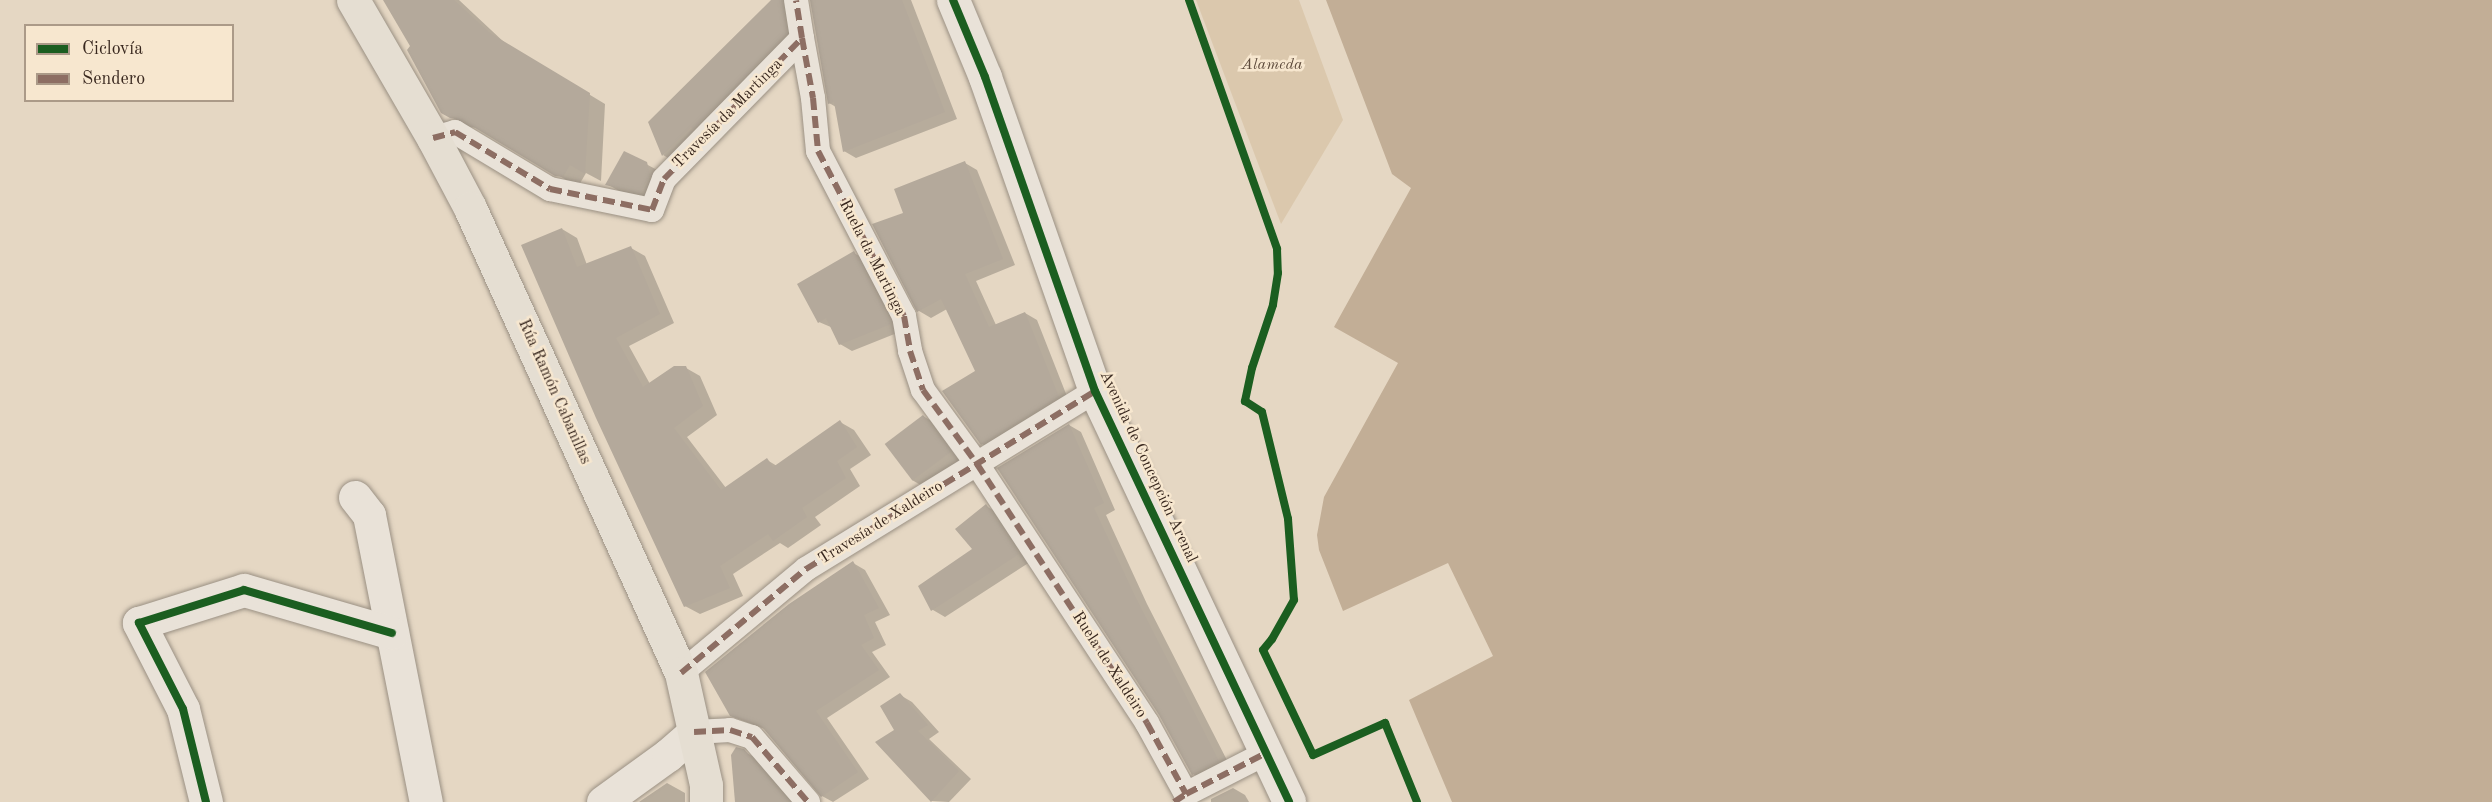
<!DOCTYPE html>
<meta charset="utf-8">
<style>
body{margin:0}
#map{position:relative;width:2492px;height:802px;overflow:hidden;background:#e5d7c3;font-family:"Old Standard TT",serif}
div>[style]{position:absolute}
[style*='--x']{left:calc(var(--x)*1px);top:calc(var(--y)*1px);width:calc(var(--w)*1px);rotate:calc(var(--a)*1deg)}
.green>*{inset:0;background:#dbc8ad}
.water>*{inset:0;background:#c2ae96}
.shadow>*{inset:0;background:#0003}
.building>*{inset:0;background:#b4a99b;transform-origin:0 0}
.roads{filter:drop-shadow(0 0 2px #9a9083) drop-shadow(0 0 2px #9a9083)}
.pedestrian>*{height:24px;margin:-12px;padding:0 12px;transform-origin:12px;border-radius:12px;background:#e9e2d8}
.minor>*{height:33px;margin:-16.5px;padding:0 16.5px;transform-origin:16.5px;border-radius:16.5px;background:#e9e2d8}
.tertiary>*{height:33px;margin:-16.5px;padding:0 16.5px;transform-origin:16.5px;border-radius:16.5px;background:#e9e2d8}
.primary>*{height:33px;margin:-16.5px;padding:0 16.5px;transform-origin:16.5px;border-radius:16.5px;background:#e5ded2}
.quiet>*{height:6px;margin-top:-3px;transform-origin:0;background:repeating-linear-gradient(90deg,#8d6e63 0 12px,transparent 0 18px)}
.cycleway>*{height:8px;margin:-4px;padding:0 4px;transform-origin:4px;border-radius:4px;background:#1b5e20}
span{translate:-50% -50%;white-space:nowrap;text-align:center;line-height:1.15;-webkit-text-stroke:5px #f7e7cf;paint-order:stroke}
.park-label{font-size:16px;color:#5f4c3d;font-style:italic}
.street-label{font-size:16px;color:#38271e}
.legend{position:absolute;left:24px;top:24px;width:210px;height:78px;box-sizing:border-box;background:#f7e7cf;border:2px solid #ab9a88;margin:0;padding:8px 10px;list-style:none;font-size:18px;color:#38271e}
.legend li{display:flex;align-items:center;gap:12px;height:30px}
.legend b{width:30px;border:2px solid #ab9a88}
</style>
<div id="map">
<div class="green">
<div style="clip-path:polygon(1196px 0,1299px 0,1343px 120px,1281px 224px)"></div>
</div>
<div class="water">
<div style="clip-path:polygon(1326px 0,2492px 0,2492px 802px,1452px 802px,1409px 700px,1493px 656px,1448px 563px,1343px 611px,1319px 550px,1317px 535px,1324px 497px,1398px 363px,1334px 327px,1411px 188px,1392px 174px)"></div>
</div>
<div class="shadow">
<div style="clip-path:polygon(385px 0,459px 0,506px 44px,605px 104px,601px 181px,586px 173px,579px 185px,573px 184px,479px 128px,468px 127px,442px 111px,411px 46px)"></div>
<div style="clip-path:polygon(773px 0,796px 0,798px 40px,675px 162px,663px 155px)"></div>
<div style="clip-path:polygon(812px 0,911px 0,957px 119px,856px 158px,844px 151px,836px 107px,829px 103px)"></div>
<div style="clip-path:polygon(965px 163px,977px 170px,1015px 265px,976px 281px,996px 325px,1025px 313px,1037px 320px,1070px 404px,994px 451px,982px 444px,976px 371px,947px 309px,931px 318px,919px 311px,905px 213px)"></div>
<div style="clip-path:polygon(646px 164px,659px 171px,652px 199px,619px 191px,607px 184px)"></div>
<div style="clip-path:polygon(562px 229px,577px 238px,587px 265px,631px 248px,645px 256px,674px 323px,629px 346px,650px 384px,686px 368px,700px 376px,717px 415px,687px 437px,726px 488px,767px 460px,777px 466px,840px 422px,854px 430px,871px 455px,850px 469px,860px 486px,815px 517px,821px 525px,788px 548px,780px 543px,733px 574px,743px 596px,700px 614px,685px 606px)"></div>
<div style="clip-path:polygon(854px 253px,866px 260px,902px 331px,852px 351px,840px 344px,833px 328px,819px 322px)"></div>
<div style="clip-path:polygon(923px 416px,935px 423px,962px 460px,924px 487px,912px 480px)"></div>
<div style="clip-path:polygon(1069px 425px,1081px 432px,1115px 510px,1106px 515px,1147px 604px,1231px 768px,1205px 781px,1193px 774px,1160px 714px,999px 469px)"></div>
<div style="clip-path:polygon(986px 506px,998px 513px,1030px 562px,945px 617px,933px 610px,920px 587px,974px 550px)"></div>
<div style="clip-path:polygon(853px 563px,865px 570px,890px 615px,875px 622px,886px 645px,872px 652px,890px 677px,827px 718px,869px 779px,833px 802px,822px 796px,767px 730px,731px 715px)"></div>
<div style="clip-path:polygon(900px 695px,912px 702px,939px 732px,929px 739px,971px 779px,949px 802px,932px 801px,896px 730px)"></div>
<div style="clip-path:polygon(743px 751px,756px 758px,793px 802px,737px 802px)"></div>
<div style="clip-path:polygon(667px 783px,685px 793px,685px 802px,639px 802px)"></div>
<div style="clip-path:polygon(1233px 788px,1245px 795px,1249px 802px,1211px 802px,1211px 799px)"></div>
</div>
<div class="building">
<div style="clip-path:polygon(383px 0,454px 0,490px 33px,590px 93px,585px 174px,570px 165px,563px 177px,555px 176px,462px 120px,450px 118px,441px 113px,407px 50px,410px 46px)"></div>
<div style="clip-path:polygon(771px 0,782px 0,787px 33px,693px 129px,691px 127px,662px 156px,648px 122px)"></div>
<div style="clip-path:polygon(810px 0,902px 0,945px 112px,843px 152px,834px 102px,828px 104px)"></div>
<div style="clip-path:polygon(624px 151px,647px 162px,650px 175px,640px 193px,605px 185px)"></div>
<div style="clip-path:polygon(965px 161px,1003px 259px,965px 274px,989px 327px,1025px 312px,1059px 397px,981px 445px,942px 391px,975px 371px,941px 299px,917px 312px,872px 224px,903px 213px,894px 189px)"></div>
<div style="clip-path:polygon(562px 228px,577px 267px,631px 246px,660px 314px,616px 338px,643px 387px,674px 366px,686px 366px,703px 406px,674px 428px,721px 490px,767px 458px,773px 467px,840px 420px,857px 447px,837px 461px,846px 478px,802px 508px,807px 517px,773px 541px,768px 534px,720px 566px,730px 588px,684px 607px,596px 418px,521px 245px)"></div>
<div style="clip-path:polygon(854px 251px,891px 324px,839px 345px,826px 318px,818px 323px,797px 284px)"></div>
<div style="left:923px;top:415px;width:46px;height:48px;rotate:53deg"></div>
<div style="clip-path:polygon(1069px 424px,1104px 503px,1094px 508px,1135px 596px,1219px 761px,1192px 775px,1159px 715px,997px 468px)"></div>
<div style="clip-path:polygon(986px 504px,1019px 554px,931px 611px,918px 586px,972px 549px,955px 529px)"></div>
<div style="clip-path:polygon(853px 561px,879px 608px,864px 615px,874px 638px,861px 645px,879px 670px,816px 711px,858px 772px,821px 797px,763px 728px,730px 716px,705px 672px,789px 604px)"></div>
<div style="clip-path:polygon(900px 693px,928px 725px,918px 731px,959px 771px,931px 802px,875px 742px,894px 730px,880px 706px)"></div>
<div style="clip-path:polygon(736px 747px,744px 749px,789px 802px,735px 802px,731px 755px)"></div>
</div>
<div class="roads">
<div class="pedestrian">
<div style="--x:802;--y:38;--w:61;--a:79.6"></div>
<div style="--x:813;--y:98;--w:53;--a:84.6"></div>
<div style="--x:818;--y:151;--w:186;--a:62.5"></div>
<div style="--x:904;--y:316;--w:36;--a:80"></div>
<div style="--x:910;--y:351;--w:41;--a:71.6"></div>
<div style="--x:923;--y:390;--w:92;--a:53.9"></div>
<div style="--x:977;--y:464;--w:310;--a:56.7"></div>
<div style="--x:1147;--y:723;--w:81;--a:61.2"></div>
<div style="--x:1186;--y:794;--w:90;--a:-27.1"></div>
<div style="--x:433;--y:138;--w:23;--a:-15"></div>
<div style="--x:455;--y:132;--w:111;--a:31"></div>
<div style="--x:550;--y:189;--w:104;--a:11.6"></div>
<div style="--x:652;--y:210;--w:33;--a:-69"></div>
<div style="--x:664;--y:179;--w:197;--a:-45.6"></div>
<div style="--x:802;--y:38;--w:38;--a:-99"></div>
<div style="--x:681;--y:673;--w:163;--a:-39.8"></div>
<div style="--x:806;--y:569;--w:339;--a:-31.6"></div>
<div style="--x:694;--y:732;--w:36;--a:-3"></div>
<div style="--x:730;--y:730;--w:23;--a:18"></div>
<div style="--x:752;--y:737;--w:86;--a:49.3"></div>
</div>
<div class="minor">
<div style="--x:355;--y:497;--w:23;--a:52"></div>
<div style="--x:369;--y:515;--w:293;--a:78.8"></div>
<div style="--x:206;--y:802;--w:96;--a:-103.9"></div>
<div style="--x:183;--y:709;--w:97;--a:-117.1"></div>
<div style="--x:139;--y:623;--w:110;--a:-17.4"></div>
<div style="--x:244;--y:590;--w:154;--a:16.2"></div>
<div style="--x:603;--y:802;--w:80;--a:-35.9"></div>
<div style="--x:668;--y:755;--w:35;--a:-41"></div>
</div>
<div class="tertiary">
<div style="--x:953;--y:0;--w:83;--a:67.4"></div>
<div style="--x:985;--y:77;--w:333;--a:70.7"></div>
<div style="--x:1095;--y:391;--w:454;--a:64.7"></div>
</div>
<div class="primary">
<div style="--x:353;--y:0;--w:160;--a:59.9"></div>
<div style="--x:433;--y:138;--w:79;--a:62.1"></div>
<div style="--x:470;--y:208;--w:511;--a:65.59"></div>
<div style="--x:681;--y:673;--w:115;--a:77.4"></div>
<div style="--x:706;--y:785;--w:17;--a:90"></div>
</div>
</div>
<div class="quiet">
<div style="--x:802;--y:38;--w:61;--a:79.6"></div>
<div style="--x:813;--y:98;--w:53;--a:84.6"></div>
<div style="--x:818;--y:151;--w:186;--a:62.5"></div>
<div style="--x:904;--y:316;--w:36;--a:80"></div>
<div style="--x:910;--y:351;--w:41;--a:71.6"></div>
<div style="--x:923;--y:390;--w:92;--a:53.9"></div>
<div style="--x:977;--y:464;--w:310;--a:56.7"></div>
<div style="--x:1147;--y:723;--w:81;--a:61.2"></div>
<div style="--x:1186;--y:794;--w:90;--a:-27.1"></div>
<div style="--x:433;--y:138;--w:23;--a:-15"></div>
<div style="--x:455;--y:132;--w:111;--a:31"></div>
<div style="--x:550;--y:189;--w:104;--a:11.6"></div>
<div style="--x:652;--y:210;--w:33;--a:-69"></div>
<div style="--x:664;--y:179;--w:197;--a:-45.6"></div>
<div style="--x:802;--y:38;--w:38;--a:-99"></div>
<div style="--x:681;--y:673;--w:163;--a:-39.8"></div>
<div style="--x:806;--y:569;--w:339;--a:-31.6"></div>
<div style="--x:694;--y:732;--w:36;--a:-3"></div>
<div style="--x:730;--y:730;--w:23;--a:18"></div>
<div style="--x:752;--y:737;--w:86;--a:49.3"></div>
<div style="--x:1174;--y:802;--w:14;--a:-34"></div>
</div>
<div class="cycleway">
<div style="--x:953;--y:0;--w:83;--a:67.4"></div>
<div style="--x:985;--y:77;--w:333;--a:70.7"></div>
<div style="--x:1095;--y:391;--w:454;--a:64.7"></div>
<div style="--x:1189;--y:0;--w:264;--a:70.5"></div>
<div style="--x:1277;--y:249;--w:24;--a:88"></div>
<div style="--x:1278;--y:273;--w:32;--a:99"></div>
<div style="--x:1273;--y:305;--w:66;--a:108.4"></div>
<div style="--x:1252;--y:368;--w:34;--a:102"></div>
<div style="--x:1245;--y:401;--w:20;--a:33"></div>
<div style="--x:1262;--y:412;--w:110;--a:76.3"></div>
<div style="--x:1288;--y:519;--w:81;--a:85.8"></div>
<div style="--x:1294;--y:600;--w:45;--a:119.4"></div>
<div style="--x:1272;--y:639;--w:14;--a:129"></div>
<div style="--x:1263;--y:650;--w:116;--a:64.5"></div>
<div style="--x:1313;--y:755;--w:79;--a:-24"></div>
<div style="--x:1385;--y:723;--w:85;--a:67.9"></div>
<div style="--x:206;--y:802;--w:96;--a:-103.9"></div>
<div style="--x:183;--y:709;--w:97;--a:-117.1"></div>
<div style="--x:139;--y:623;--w:110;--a:-17.4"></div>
<div style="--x:244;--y:590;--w:154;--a:16.2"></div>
</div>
<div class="park-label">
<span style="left:1272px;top:65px">Alameda</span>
</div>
<div class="street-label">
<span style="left:728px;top:114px;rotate:-45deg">Travesía da Martinga</span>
<span style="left:872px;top:258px;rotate:63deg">Ruela da Martinga</span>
<span style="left:554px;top:392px;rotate:66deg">Rúa Ramón Cabanillas</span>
<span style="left:1148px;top:467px;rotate:65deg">Avenida de Concepción Arenal</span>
<span style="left:881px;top:523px;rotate:-32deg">Travesía de Xaldeiro</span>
<span style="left:1109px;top:665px;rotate:57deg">Ruela de Xaldeiro</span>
</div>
<ul class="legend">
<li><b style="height:8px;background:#1b5e20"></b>Ciclovía</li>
<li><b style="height:8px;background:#8d6e63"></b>Sendero</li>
</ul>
</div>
